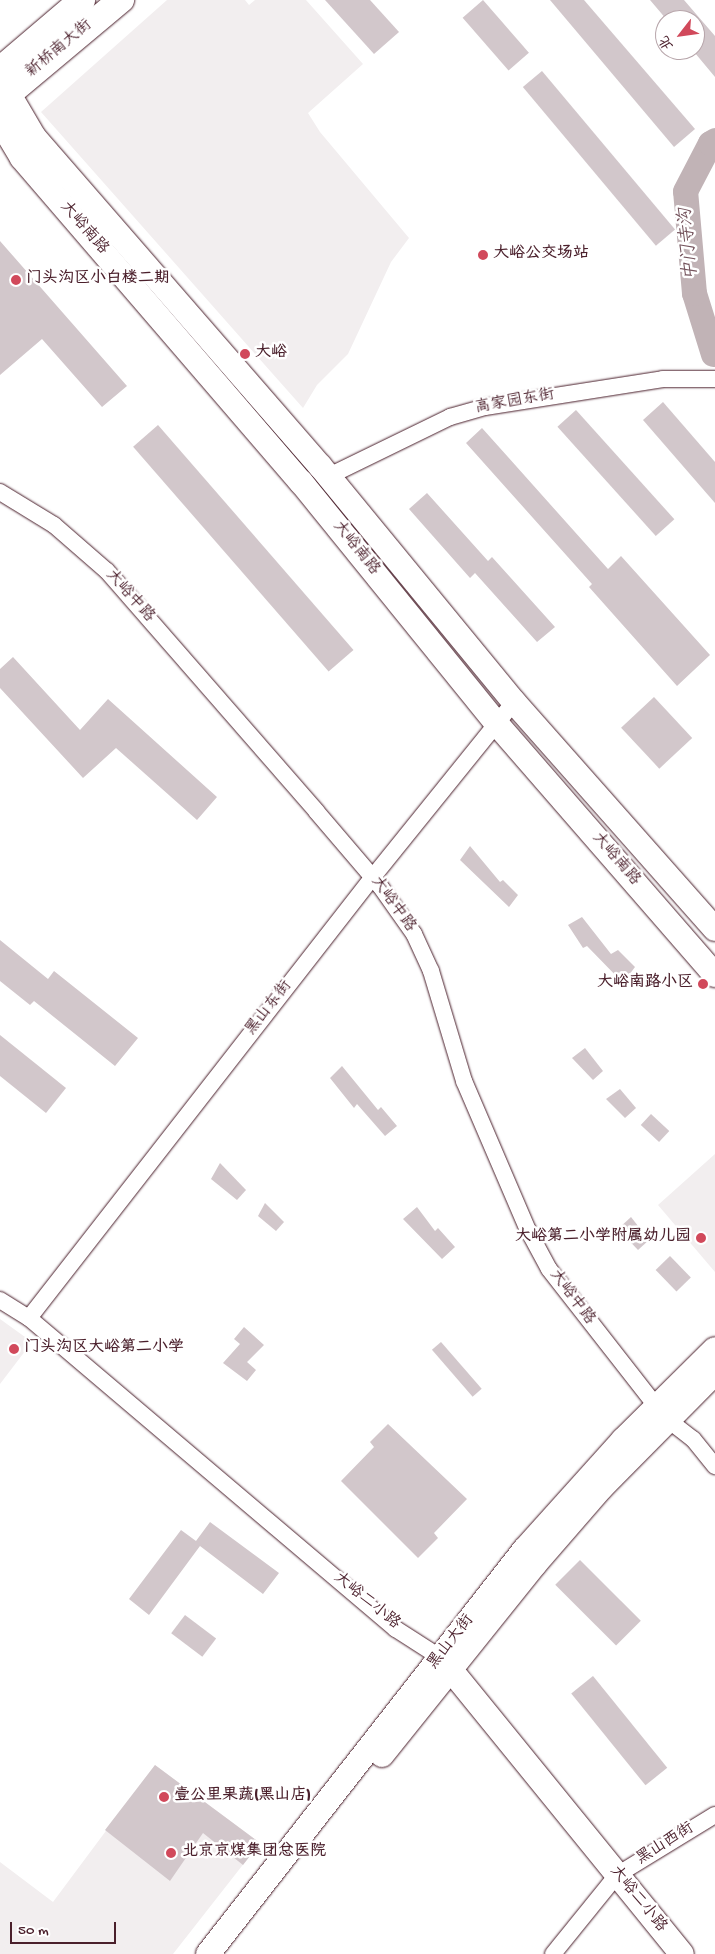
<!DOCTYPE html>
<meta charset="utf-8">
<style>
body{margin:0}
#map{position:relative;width:715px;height:1954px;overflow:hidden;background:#fff;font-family:"Gochi Hand","LXGW WenKai TC",sans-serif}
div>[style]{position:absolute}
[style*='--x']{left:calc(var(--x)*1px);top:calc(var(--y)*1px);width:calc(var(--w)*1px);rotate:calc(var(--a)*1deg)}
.built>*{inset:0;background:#f2eeef}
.river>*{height:25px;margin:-12.5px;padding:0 12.5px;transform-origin:12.5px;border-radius:12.5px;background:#c1b3b6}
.building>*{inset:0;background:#d2c7cb;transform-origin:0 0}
.roads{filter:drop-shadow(0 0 1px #4a1f2b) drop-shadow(0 0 1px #4a1f2b)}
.street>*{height:16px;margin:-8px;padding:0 8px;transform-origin:8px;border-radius:8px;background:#fff}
.secondary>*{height:24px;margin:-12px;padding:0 12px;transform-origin:12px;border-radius:12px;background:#fff}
.primary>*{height:26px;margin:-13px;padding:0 13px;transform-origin:13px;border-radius:13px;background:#fff}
.dots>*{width:14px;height:14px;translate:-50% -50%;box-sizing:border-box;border:2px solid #fff;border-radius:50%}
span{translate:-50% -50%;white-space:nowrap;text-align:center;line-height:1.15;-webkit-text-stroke:5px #fff;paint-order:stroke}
.street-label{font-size:16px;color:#4a1f2b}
.poi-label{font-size:16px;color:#4a1f2b;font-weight:700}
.left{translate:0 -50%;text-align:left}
.right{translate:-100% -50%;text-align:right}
.water-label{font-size:18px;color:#74535c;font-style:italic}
.north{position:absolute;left:655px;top:10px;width:50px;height:50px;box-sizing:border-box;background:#fff;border:1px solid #b7a5aa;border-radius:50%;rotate:240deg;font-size:14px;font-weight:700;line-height:20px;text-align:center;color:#4a1f2b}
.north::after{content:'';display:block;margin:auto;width:18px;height:22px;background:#d1495b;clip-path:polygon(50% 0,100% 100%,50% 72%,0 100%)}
.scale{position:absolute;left:10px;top:1922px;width:106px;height:22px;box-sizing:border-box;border:2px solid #4a1f2b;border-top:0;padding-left:6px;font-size:15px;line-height:18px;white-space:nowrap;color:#4a1f2b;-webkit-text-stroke:4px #fff;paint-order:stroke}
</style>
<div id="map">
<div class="built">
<div style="clip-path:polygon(167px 0,245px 0,249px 5px,255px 0,306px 0,363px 64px,308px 113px,320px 132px,409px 238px,391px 262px,348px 354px,317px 385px,303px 408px,41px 112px)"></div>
<div style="clip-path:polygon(715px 1154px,715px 1272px,658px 1205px)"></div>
<div style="clip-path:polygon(0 1319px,32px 1342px,0 1384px)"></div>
<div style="clip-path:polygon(155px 1765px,260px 1843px,173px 1954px,0 1954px,0 1862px,53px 1902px)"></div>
</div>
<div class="river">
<div style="--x:713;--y:354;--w:64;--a:-107.3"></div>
<div style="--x:694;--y:293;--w:102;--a:-95"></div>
<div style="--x:685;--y:191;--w:54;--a:-62.5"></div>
<div style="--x:710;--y:143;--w:6;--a:-31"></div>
</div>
<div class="building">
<div style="clip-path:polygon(325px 0,370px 0,399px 32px,374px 54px)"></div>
<div style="left:483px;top:0;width:70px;height:27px;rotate:49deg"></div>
<div style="clip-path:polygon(550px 0,584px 0,695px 129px,674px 147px)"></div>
<div style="clip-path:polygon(650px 0,684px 0,715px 36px,715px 77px,695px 53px,695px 20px,667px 20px)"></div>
<div style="left:542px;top:71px;width:207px;height:25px;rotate:50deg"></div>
<div style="clip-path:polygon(0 241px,127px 386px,102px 407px,42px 339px,0 375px)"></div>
<div style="clip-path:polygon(663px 402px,715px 462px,715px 503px,643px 420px)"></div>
<div style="left:576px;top:410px;width:147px;height:25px;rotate:48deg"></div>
<div style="left:158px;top:425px;width:298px;height:33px;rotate:49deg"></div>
<div style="clip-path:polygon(482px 428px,608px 569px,621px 556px,710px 655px,677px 686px,589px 587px,592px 584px,466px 443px)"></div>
<div style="clip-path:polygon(427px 493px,488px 561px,492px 557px,555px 627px,537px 642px,475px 573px,470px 578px,409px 509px)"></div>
<div style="clip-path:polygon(13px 657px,80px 730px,108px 699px,217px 797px,197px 820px,116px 748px,83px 778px,0 688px,0 669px)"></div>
<div style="left:654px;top:697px;width:56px;height:45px;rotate:47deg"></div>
<div style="clip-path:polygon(470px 846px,500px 882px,503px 880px,518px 895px,509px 907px,460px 860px)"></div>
<div style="clip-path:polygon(582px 917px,611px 954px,618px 950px,635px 967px,623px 983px,587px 946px,583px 948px,568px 925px)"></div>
<div style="clip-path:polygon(0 940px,48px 979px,54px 971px,138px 1038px,115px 1066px,34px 1001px,30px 1005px,0 981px)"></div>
<div style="clip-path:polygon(0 1035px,66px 1088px,46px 1113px,0 1076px)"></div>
<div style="clip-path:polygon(585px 1048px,603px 1071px,593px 1080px,572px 1058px)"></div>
<div style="clip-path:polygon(342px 1066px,378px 1110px,381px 1107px,397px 1126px,385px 1136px,357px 1104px,354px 1108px,330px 1078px)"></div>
<div style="clip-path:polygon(620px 1089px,636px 1108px,625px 1118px,606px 1099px)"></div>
<div style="left:651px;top:1114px;width:25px;height:15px;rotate:43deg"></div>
<div style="clip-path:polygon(220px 1163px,246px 1190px,237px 1200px,211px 1179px)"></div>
<div style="clip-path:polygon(265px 1203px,284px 1222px,276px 1231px,258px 1216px)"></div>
<div style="clip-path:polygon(417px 1207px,435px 1231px,438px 1228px,455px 1247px,442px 1259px,403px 1219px)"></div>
<div style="clip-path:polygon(631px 1217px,649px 1240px,638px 1250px,618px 1229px)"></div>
<div style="left:670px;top:1256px;width:30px;height:20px;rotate:46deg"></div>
<div style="clip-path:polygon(244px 1327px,264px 1345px,247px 1362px,256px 1370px,247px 1381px,223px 1363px,240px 1344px,234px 1339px)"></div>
<div style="left:441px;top:1342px;width:62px;height:12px;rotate:49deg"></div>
<div style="clip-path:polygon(388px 1424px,467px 1499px,434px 1533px,438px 1538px,418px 1558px,341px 1481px,374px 1447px,370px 1442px)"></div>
<div style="clip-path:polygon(210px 1522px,279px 1573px,263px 1594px,200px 1546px,149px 1615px,129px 1599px,181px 1530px,196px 1541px)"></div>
<div style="left:580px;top:1560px;width:86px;height:35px;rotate:45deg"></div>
<div style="left:185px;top:1615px;width:39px;height:23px;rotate:37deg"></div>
<div style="left:593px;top:1676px;width:118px;height:28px;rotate:51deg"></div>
<div style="clip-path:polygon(155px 1765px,260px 1843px,243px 1865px,203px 1833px,170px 1881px,105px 1830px)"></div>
</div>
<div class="roads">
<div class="street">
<div style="--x:329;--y:476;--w:135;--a:-26"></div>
<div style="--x:450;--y:417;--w:36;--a:-16"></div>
<div style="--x:485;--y:407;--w:180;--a:-8.9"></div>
<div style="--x:663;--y:379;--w:52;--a:0"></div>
<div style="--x:0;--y:492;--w:63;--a:31.4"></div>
<div style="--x:54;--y:525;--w:70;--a:41"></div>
<div style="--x:107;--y:571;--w:318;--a:48.9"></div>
<div style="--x:316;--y:811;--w:99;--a:49.5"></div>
<div style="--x:380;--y:886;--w:59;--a:54.7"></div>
<div style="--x:414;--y:934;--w:41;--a:65.3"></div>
<div style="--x:431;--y:971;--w:115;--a:73.3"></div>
<div style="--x:464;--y:1081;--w:162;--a:66.8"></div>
<div style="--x:528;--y:1230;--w:44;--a:61.7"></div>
<div style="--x:549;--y:1269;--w:174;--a:52"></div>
<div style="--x:0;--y:1300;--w:34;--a:32"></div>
<div style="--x:29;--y:1318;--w:481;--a:40.3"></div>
<div style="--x:396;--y:1629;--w:54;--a:32.8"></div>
<div style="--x:29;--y:1318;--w:558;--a:-52.06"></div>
<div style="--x:372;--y:878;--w:226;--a:-51.1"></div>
<div style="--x:667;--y:1419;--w:33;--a:38"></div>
<div style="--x:693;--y:1439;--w:35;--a:51"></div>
<div style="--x:553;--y:1954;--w:102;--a:-51"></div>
<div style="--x:617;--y:1875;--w:115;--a:-31.5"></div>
</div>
<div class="secondary">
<div style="--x:0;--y:79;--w:67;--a:59.6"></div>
<div style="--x:34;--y:137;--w:436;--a:49"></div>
<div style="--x:320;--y:466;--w:306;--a:50.6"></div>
<div style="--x:514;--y:702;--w:303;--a:48.5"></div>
<div style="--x:0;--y:121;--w:43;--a:59.3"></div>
<div style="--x:22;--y:158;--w:428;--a:49.3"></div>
<div style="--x:301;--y:482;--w:310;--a:51"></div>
<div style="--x:496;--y:723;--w:334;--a:49"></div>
<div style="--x:442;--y:1659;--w:380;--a:50.9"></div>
<div style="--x:382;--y:1755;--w:245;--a:-51.3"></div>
<div style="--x:535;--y:1564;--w:101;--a:-49"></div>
<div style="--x:601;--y:1488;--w:162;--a:-45.3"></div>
<div style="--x:208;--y:1954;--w:514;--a:-51.95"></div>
<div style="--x:525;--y:1549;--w:147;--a:-48"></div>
<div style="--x:623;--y:1440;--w:129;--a:-44.7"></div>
</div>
<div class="primary">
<div style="--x:0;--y:70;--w:108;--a:-40.5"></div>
<div style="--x:0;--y:101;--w:158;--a:-39.9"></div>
</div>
</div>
<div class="dots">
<div style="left:483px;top:255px;background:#d1495b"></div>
<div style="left:16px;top:280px;background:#d1495b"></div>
<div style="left:245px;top:354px;background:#d1495b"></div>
<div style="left:703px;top:984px;background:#d1495b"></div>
<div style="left:701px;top:1238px;background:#d1495b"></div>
<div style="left:14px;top:1349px;background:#d1495b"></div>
<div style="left:164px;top:1797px;background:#d1495b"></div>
<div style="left:171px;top:1853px;background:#d1495b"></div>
</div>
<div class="street-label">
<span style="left:60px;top:50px;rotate:-40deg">新桥南大街</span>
<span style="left:83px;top:229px;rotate:49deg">大峪南路</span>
<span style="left:515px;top:403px;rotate:-10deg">高家园东街</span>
<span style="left:355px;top:549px;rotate:51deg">大峪南路</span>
<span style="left:129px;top:597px;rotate:48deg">大峪中路</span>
<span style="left:615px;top:860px;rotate:49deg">大峪南路</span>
<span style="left:392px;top:905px;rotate:54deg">大峪中路</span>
<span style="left:270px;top:1009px;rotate:-52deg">黑山东街</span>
<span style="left:571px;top:1298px;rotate:53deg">大峪中路</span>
<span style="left:366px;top:1602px;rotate:39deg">大峪二小路</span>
<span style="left:452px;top:1643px;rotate:-52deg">黑山大街</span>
<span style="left:666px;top:1845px;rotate:-32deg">黑山西街</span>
<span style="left:637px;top:1900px;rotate:51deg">大峪二小路</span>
</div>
<div class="poi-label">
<span class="left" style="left:493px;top:255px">大峪公交场站</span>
<span class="left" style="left:26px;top:280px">门头沟区小白楼二期</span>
<span class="left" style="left:255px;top:354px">大峪</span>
<span class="right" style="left:693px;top:984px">大峪南路小区</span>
<span class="right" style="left:691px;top:1238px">大峪第二小学附属幼儿园</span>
<span class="left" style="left:24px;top:1349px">门头沟区大峪第二小学</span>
<span class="left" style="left:174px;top:1797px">壹公里果蔬(黑山店)</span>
<span class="left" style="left:182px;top:1853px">北京京煤集团总医院</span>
</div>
<div class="water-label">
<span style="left:690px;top:244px;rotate:-95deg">中门寺沟</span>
</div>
<div class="north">北</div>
<div class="scale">50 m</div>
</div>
